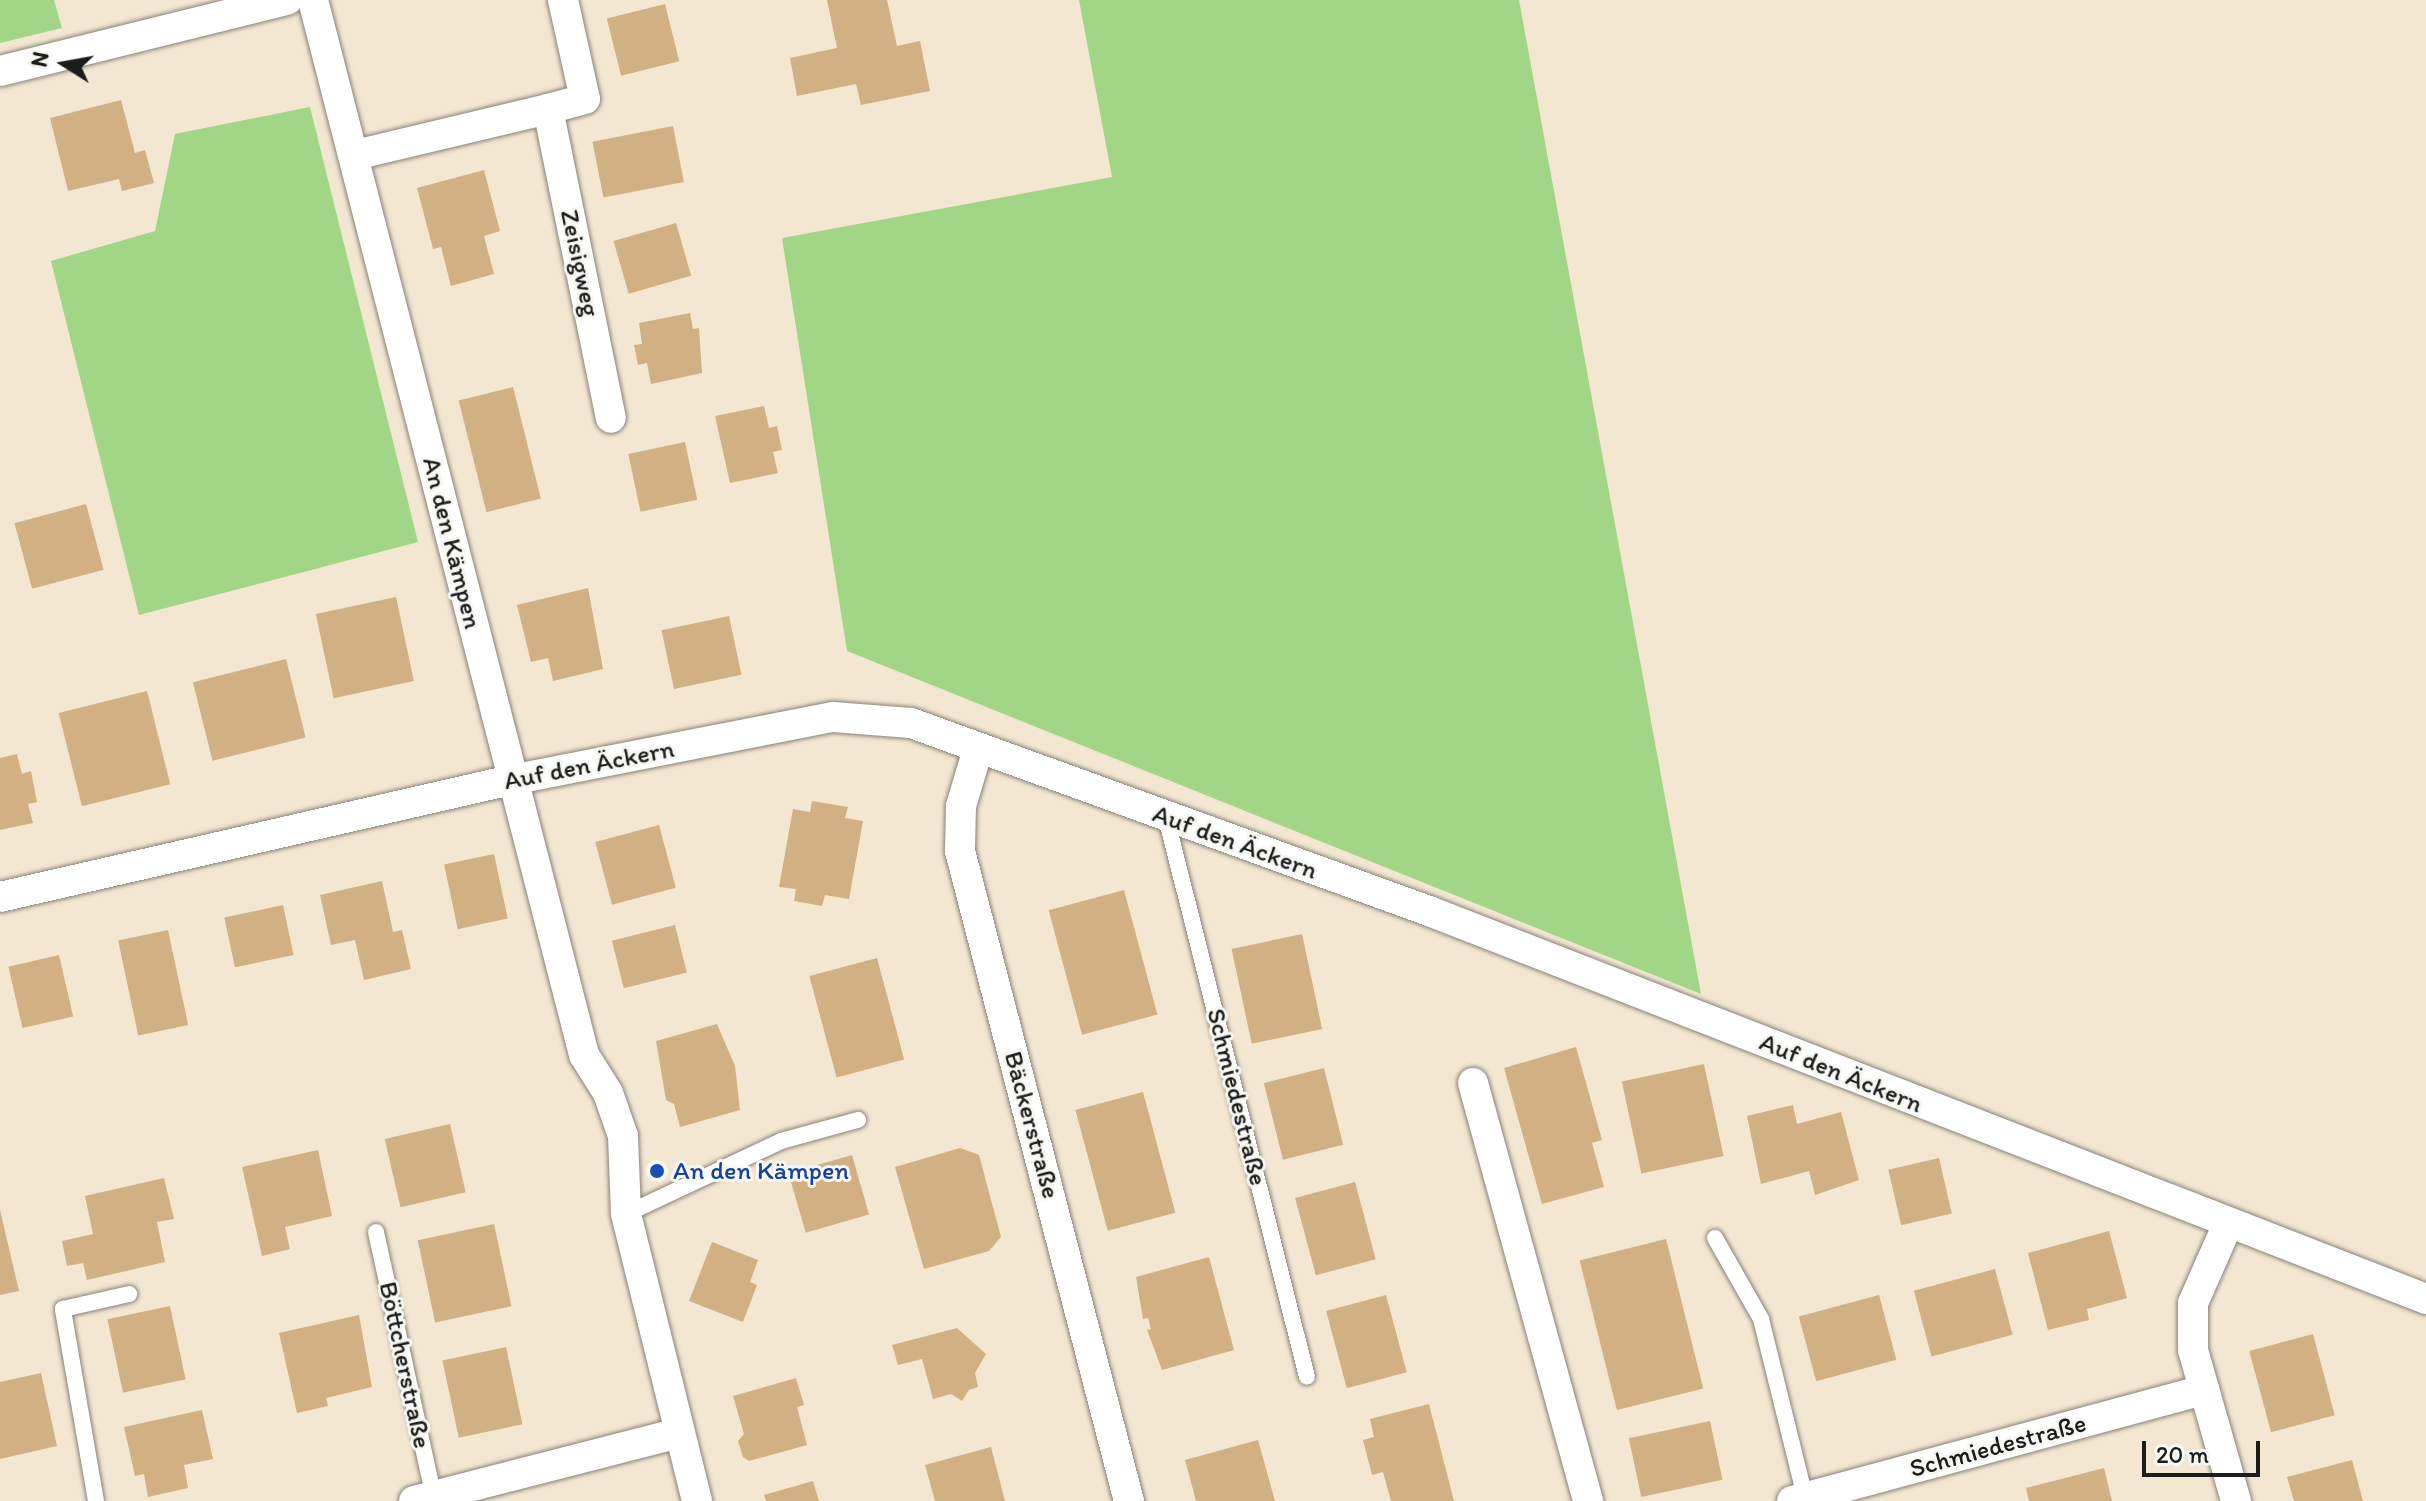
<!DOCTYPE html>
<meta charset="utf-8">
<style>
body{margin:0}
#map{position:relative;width:2426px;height:1501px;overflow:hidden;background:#f3e7d2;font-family:Itim,sans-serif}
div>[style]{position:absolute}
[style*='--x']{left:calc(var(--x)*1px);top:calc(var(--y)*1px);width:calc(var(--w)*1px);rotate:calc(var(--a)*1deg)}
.green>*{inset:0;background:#a1d686}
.building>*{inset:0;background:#d1b083;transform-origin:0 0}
.roads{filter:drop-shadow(0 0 2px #888277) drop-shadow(0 0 2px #888277)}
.service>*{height:16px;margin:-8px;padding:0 8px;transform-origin:8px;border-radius:8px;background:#fff}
.minor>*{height:30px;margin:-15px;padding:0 15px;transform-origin:15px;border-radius:15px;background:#fff}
.dots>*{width:22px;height:22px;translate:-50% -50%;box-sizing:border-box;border:4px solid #f6f6f2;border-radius:50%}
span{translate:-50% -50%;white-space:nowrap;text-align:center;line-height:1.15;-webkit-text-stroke:6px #f6f6f2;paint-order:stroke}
.street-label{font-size:26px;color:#1c1c1c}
.transit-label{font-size:26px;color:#164399}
.left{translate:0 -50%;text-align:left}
.north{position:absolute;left:24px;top:24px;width:80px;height:80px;-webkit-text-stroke:6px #f6f6f2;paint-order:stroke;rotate:281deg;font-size:22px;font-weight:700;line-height:32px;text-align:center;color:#1c1c1c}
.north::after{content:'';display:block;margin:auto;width:28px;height:36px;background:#1c1c1c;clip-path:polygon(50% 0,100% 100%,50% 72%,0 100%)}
.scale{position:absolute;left:2142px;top:1441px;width:118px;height:36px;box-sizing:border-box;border:4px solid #1c1c1c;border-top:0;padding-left:10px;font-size:24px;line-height:28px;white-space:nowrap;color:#1c1c1c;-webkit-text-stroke:6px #f6f6f2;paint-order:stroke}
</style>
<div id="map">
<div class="green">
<div style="clip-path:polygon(0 0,54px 0,62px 28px,0 43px)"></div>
<div style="clip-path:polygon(1079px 0,1519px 0,1701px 994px,847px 651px,782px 238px,1112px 177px)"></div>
<div style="clip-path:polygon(310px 107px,418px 542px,139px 615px,51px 261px,155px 231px,175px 134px)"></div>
</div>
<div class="building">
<div style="clip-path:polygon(827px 0,887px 0,897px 46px,920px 41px,930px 91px,861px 105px,856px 84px,797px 96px,790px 58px,837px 48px)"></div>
<div style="left:665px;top:4px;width:59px;height:60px;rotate:76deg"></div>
<div style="clip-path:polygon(121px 100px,135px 153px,145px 150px,154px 183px,122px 191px,119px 179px,68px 191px,50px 118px)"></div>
<div style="left:673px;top:126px;width:57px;height:82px;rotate:79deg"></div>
<div style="clip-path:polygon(484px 170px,500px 231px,484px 236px,494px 274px,451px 286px,441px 247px,433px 249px,417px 188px)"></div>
<div style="left:676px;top:223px;width:55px;height:65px;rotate:74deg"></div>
<div style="clip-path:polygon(690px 313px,693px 329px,699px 328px,702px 373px,651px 384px,647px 363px,638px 365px,634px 345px,642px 344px,639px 323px)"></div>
<div style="left:513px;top:387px;width:115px;height:56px;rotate:76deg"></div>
<div style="clip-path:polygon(764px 406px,769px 428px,777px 426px,782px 450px,773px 452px,778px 473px,730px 483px,715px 416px)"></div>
<div style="left:685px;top:442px;width:59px;height:58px;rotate:78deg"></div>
<div style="left:86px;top:504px;width:68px;height:74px;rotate:75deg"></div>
<div style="clip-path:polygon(588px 588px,603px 669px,553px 681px,548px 658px,531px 662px,517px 605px)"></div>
<div style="left:396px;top:597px;width:86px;height:82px;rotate:78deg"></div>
<div style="left:729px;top:616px;width:60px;height:69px;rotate:78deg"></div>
<div style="left:286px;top:659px;width:81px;height:96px;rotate:76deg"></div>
<div style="left:147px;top:691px;width:96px;height:91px;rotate:76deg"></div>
<div style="clip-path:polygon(17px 754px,22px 774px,31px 771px,37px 802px,28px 804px,33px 823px,0 830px,0 758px)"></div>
<div style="clip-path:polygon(812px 801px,848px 807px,845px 818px,863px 821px,849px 899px,825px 895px,822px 906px,794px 901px,796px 889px,779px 887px,793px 809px,810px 812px)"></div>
<div style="left:659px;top:825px;width:65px;height:66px;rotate:75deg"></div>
<div style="left:494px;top:854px;width:66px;height:51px;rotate:78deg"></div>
<div style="clip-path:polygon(382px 881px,393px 932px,402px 930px,411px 969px,364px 980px,355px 940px,331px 945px,320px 895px)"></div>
<div style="left:1124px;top:890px;width:129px;height:78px;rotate:75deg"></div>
<div style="left:283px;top:905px;width:51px;height:60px;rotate:78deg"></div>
<div style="left:675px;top:925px;width:49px;height:65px;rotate:76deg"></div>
<div style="left:168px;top:930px;width:97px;height:51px;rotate:78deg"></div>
<div style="left:1302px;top:934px;width:97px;height:72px;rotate:78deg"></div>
<div style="left:59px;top:955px;width:63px;height:52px;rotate:77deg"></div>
<div style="left:877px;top:958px;width:105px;height:70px;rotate:75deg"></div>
<div style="clip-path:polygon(717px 1024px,735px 1066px,740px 1110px,680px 1127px,674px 1104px,666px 1100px,656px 1041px)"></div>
<div style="clip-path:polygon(1576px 1047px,1602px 1140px,1592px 1143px,1604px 1187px,1542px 1204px,1504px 1068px)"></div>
<div style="left:1704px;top:1064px;width:94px;height:84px;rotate:78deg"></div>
<div style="left:1324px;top:1068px;width:79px;height:62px;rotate:76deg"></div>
<div style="left:1143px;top:1092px;width:125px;height:70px;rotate:75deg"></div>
<div style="clip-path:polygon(1793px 1105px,1797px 1124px,1841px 1112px,1859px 1180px,1815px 1195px,1809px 1171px,1761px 1184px,1747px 1116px)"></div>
<div style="left:450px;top:1124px;width:70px;height:67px;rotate:77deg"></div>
<div style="clip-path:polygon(960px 1148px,979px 1155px,1001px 1237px,989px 1251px,924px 1269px,895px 1167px)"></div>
<div style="clip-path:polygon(318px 1150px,332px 1216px,285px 1227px,290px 1249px,262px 1256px,242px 1167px)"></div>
<div style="left:852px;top:1155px;width:62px;height:66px;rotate:74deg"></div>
<div style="left:1939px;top:1158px;width:57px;height:52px;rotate:77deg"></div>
<div style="clip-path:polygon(164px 1178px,174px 1219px,157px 1222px,165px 1262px,87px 1280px,83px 1263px,67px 1266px,62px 1241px,93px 1234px,85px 1196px)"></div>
<div style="left:1355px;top:1182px;width:80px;height:62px;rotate:75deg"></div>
<div style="clip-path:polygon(0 1210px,19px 1291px,0 1295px)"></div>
<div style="left:494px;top:1224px;width:84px;height:78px;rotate:78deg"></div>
<div style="clip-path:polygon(2109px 1231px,2127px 1298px,2087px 1309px,2089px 1320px,2048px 1330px,2028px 1253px)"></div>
<div style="left:1666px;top:1239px;width:154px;height:89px;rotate:76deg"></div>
<div style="clip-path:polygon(712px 1242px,758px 1260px,750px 1282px,757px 1285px,743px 1322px,689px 1301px)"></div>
<div style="clip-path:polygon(1209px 1257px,1234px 1350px,1162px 1370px,1147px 1330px,1151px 1329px,1148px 1318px,1143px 1319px,1136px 1277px)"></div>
<div style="left:1995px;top:1269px;width:68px;height:84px;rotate:75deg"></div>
<div style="left:1386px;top:1295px;width:80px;height:62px;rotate:75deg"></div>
<div style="left:1879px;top:1295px;width:67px;height:83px;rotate:75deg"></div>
<div style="left:170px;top:1306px;width:75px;height:64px;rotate:78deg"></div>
<div style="clip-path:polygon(359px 1315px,372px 1387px,326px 1398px,328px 1406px,297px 1413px,279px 1333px)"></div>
<div style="clip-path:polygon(957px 1328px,986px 1354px,975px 1373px,978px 1387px,969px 1390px,962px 1401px,951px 1394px,933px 1399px,922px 1359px,898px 1365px,892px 1345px)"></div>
<div style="left:2313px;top:1334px;width:84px;height:66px;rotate:75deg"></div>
<div style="left:506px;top:1347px;width:79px;height:65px;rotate:78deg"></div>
<div style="clip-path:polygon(41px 1373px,57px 1446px,0 1459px,0 1382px)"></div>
<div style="clip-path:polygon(796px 1378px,804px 1405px,797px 1407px,807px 1445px,749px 1461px,743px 1457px,738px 1441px,744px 1434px,733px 1396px)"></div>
<div style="clip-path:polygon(1429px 1404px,1454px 1501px,1391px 1501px,1383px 1472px,1372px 1475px,1363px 1440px,1374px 1437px,1370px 1419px)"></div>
<div style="clip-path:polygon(202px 1410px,213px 1459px,184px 1465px,188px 1488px,148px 1497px,144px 1474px,135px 1476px,124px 1427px)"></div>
<div style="left:1710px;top:1421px;width:60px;height:83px;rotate:78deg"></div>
<div style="clip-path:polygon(1258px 1440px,1275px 1501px,1196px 1501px,1185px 1460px)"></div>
<div style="clip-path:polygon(991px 1447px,1005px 1501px,935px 1501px,925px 1465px)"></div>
<div style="clip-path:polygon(2352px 1460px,2363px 1501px,2294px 1501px,2287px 1477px)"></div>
<div style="clip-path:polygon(2104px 1468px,2112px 1501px,2029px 1501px,2026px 1488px)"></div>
<div style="clip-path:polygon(813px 1481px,819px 1501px,766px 1501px,764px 1495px)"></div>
</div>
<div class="roads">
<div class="service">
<div style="--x:1166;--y:817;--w:577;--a:75.87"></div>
<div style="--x:626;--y:1214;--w:171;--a:-25.2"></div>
<div style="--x:781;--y:1141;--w:80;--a:-15.3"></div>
<div style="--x:376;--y:1232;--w:272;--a:77.7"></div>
<div style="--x:1715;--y:1238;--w:93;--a:60.4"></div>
<div style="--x:1761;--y:1319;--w:183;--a:76.1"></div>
<div style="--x:96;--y:1501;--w:195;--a:-99.8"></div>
<div style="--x:63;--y:1309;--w:68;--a:-12.8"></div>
</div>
<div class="minor">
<div style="--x:313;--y:0;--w:1089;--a:75.59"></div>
<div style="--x:584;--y:1055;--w:45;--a:57.7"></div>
<div style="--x:608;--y:1093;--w:46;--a:70.8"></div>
<div style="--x:623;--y:1136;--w:78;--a:87.8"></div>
<div style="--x:626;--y:1214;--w:296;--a:76.1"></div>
<div style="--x:563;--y:0;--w:101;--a:77.5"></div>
<div style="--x:585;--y:99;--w:38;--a:165"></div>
<div style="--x:548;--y:109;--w:315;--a:78.5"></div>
<div style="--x:0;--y:71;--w:296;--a:-13.9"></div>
<div style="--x:355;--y:155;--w:198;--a:-13.4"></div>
<div style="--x:978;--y:749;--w:59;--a:106.6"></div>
<div style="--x:961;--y:806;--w:45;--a:91.3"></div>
<div style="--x:960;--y:851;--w:672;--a:75.43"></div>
<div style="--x:0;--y:897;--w:524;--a:-12.9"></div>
<div style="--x:511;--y:780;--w:328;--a:-11.1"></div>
<div style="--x:833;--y:717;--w:78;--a:4.4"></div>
<div style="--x:911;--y:723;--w:551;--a:19.95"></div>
<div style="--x:1429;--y:911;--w:1070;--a:21.26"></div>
<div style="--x:1473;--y:1083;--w:434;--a:74.6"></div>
<div style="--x:2227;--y:1226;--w:84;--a:113.8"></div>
<div style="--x:2193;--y:1303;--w:47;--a:90"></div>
<div style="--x:2193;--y:1350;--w:157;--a:74.1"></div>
<div style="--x:414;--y:1501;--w:274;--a:-14.4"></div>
<div style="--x:1792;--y:1501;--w:427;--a:-15.1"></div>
</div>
</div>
<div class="dots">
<div style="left:657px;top:1171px;background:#1a4fb4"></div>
</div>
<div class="street-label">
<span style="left:580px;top:263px;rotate:78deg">Zeisigweg</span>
<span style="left:452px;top:543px;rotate:76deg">An den Kämpen</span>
<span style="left:589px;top:765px;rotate:-11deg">Auf den Äckern</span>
<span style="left:1235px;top:842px;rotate:20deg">Auf den Äckern</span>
<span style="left:1841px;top:1073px;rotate:22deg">Auf den Äckern</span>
<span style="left:1237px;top:1097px;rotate:76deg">Schmiedestraße</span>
<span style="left:1032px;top:1125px;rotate:75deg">Bäckerstraße</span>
<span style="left:405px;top:1365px;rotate:78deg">Böttcherstraße</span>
<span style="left:1998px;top:1446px;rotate:-15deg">Schmiedestraße</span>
</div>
<div class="transit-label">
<span class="left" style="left:673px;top:1171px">An den Kämpen</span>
</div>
<div class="north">N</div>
<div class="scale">20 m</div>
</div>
